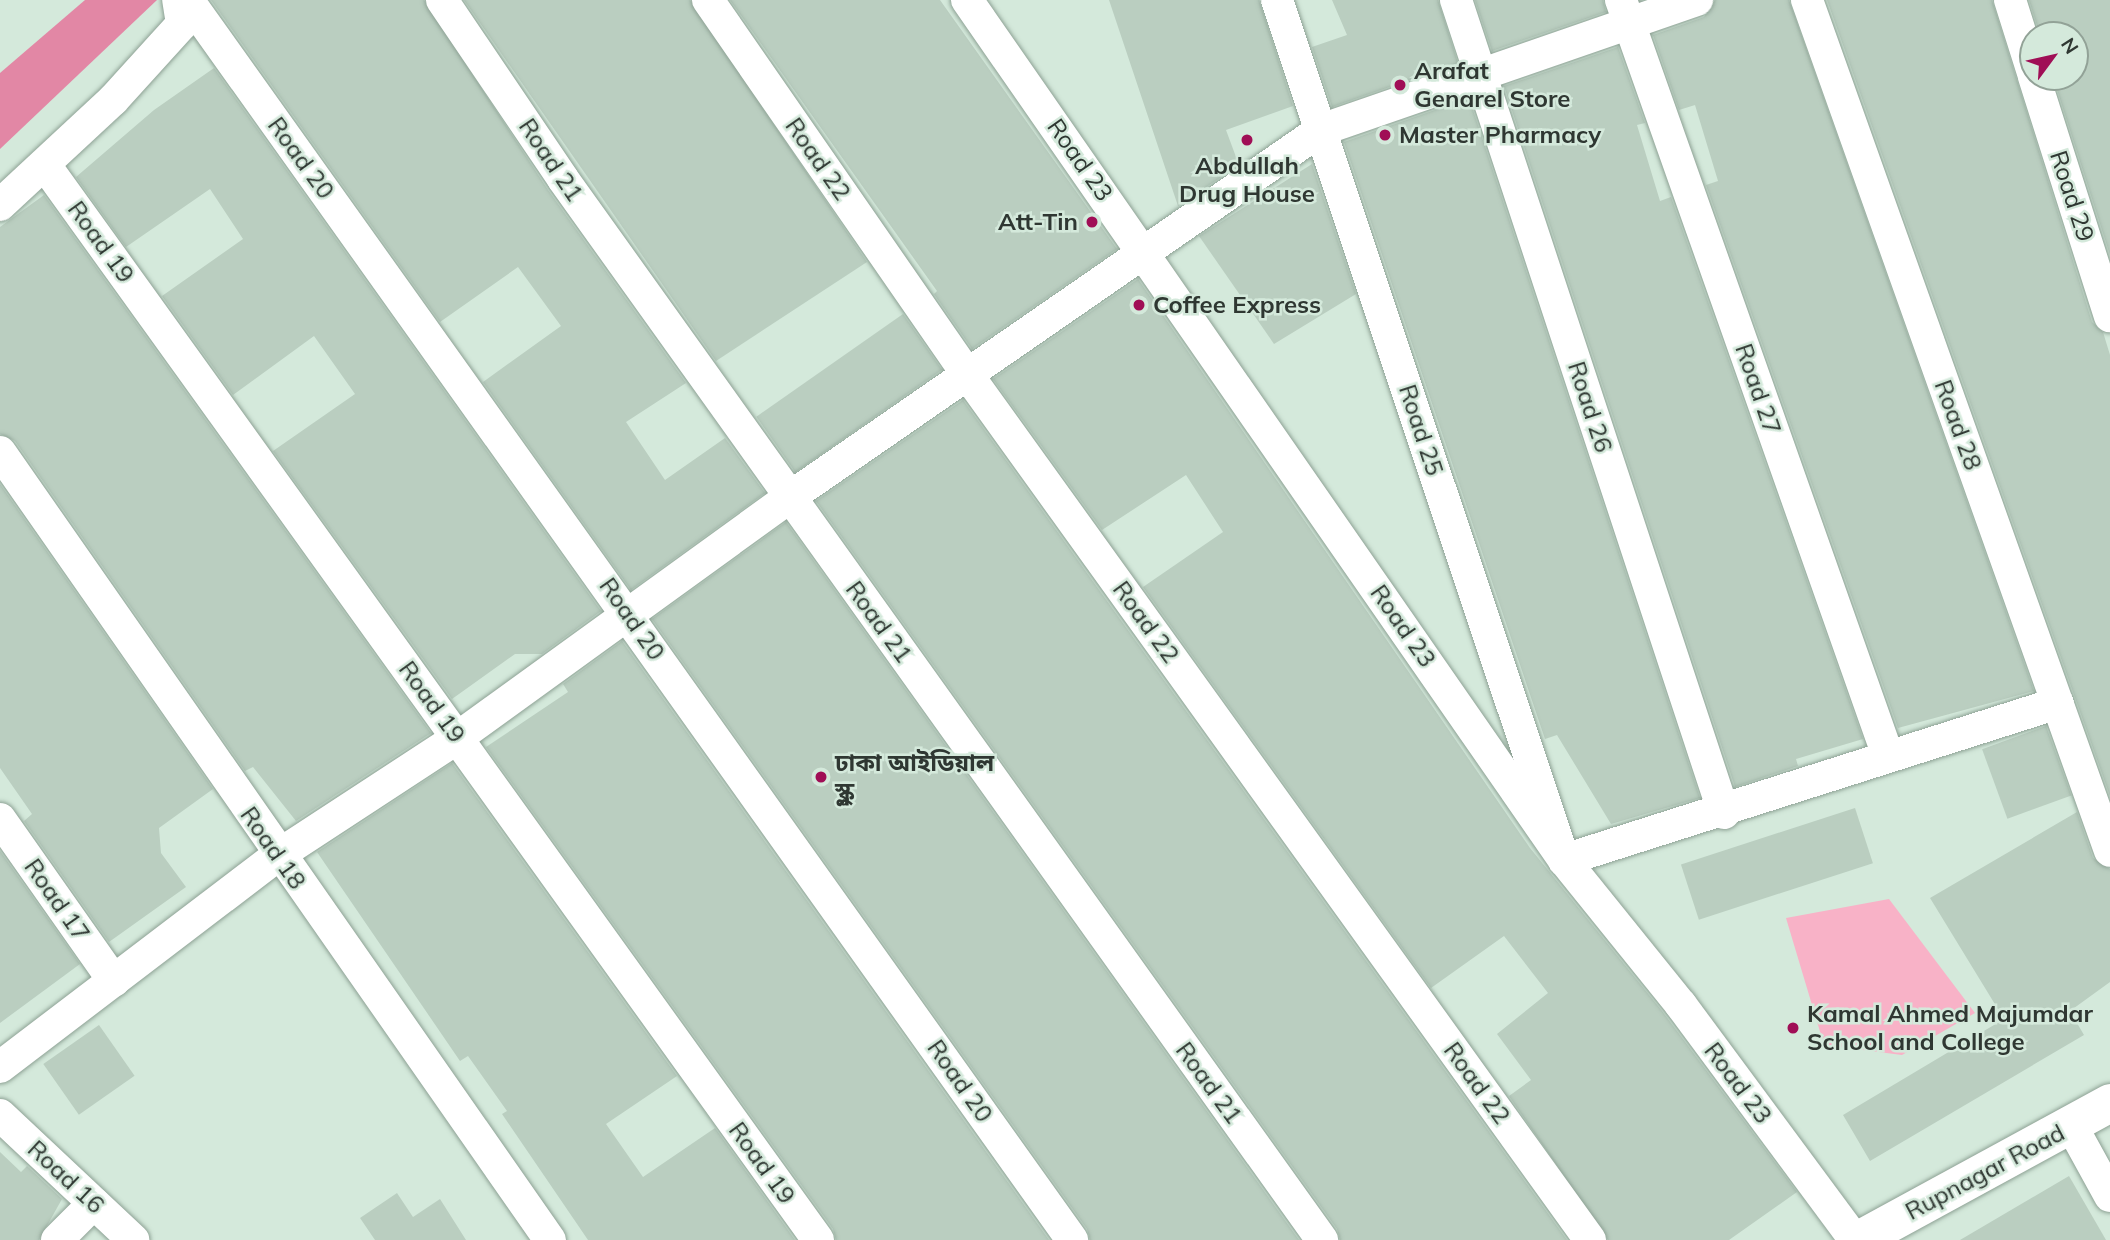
<!DOCTYPE html>
<meta charset="utf-8">
<style>
body{margin:0}
#map{position:relative;width:2110px;height:1240px;overflow:hidden;background:#d4e9db;font-family:Mulish,"Noto Sans Bengali",sans-serif}
div>[style]{position:absolute}
[style*='--x']{left:calc(var(--x)*1px);top:calc(var(--y)*1px);width:calc(var(--w)*1px);rotate:calc(var(--a)*1deg)}
.green>*{inset:0;background:#f8b2c7}
.water>*{inset:0;background:#e287a5}
.building>*{inset:0;background:#bacec0;transform-origin:0 0}
.roads{filter:drop-shadow(0 0 2px #8da194) drop-shadow(0 0 2px #8da194)}
.minor>*{height:32px;margin:-16px;padding:0 16px;transform-origin:16px;border-radius:16px;background:#fff}
.tertiary>*{height:38px;margin:-19px;padding:0 19px;transform-origin:19px;border-radius:19px;background:#fff}
.dots>*{width:19px;height:19px;translate:-50% -50%;box-sizing:border-box;border:4px solid #d4e9db;border-radius:50%}
span{translate:-50% -50%;white-space:nowrap;text-align:center;line-height:1.15;-webkit-text-stroke:5px #d4e9db;paint-order:stroke}
.poi-label{font-size:24px;color:#2f3732;font-weight:700}
.left{translate:0 -50%;text-align:left}
.right{translate:-100% -50%;text-align:right}
.street-label{font-size:24px;color:#2f3732}
.north{position:absolute;left:2019px;top:21px;width:70px;height:70px;box-sizing:border-box;background:#d4e9db;border:2px solid #92a297;border-radius:50%;rotate:57deg;font-size:19px;font-weight:700;line-height:28px;text-align:center;color:#2f3732}
.north::after{content:'';display:block;margin:auto;width:24px;height:32px;background:#a00e56;clip-path:polygon(50% 0,100% 100%,50% 72%,0 100%)}
</style>
<div id="map">
<div class="green">
<div style="clip-path:polygon(1889px 899px,1975px 1013px,1902px 1055px,1824px 1045px,1786px 918px)"></div>
</div>
<div class="water">
<div style="clip-path:polygon(85px 0,157px 0,0 149px,0 73px)"></div>
</div>
<div class="building">
<div style="clip-path:polygon(211px 0,424px 0,548px 190px,686px 383px,626px 422px,665px 480px,725px 438px,765px 493px,631px 590px,483px 382px,561px 326px,518px 267px,440px 322px)"></div>
<div style="clip-path:polygon(464px 0,690px 0,867px 262px,716px 361px)"></div>
<div style="clip-path:polygon(730px 0,940px 0,1117px 249px,972px 349px,934px 294px,937px 291px)"></div>
<div style="clip-path:polygon(1109px 0,1259px 0,1293px 106px,1226px 130px,1239px 165px,1178px 206px)"></div>
<div style="clip-path:polygon(1332px 0,1438px 0,1458px 63px,1332px 107px,1312px 47px,1347px 35px)"></div>
<div style="clip-path:polygon(1475px 0,1603px 0,1606px 12px,1492px 51px)"></div>
<div style="clip-path:polygon(1715px 0,1789px 0,2034px 691px,1898px 728px,1706px 185px,1718px 181px,1695px 105px,1679px 110px,1653px 35px,1704px 17px)"></div>
<div style="clip-path:polygon(1827px 0,1992px 0,2092px 322px,2103px 332px,2110px 355px,2110px 796px)"></div>
<div style="clip-path:polygon(2029px 0,2110px 0,2110px 255px,2053px 77px,2075px 77px,2075px 35px,2040px 35px)"></div>
<div style="clip-path:polygon(1618px 47px,1645px 123px,1637px 125px,1660px 201px,1671px 197px,1863px 739px,1796px 759px,1798px 766px,1735px 787px,1504px 86px)"></div>
<div style="clip-path:polygon(214px 68px,601px 611px,542px 654px,515px 654px,452px 699px,273px 451px,355px 394px,314px 336px,233px 395px,162px 296px,243px 239px,210px 189px,126px 247px,76px 177px,154px 110px)"></div>
<div style="clip-path:polygon(1469px 98px,1700px 798px,1611px 824px,1557px 735px,1545px 739px,1344px 142px)"></div>
<div style="clip-path:polygon(1312px 164px,1356px 294px,1274px 344px,1199px 236px)"></div>
<div style="clip-path:polygon(44px 195px,431px 733px,296px 821px,253px 767px,245px 771px,15px 441px,0 434px,0 227px)"></div>
<div style="clip-path:polygon(1138px 279px,1530px 848px,1662px 1011px,1797px 1192px,1729px 1240px,1608px 1240px,1509px 1096px,1531px 1080px,1497px 1034px,1548px 993px,1504px 936px,1431px 988px,1143px 587px,1223px 532px,1186px 475px,1102px 530px,993px 379px)"></div>
<div style="left:903px;top:314px;width:68px;height:179px;rotate:55deg"></div>
<div style="clip-path:polygon(963px 400px,1112px 608px,1567px 1240px,1340px 1240px,1337px 1229px,816px 501px)"></div>
<div style="clip-path:polygon(0 484px,213px 789px,159px 828px,161px 853px,186px 887px,109px 942px,24px 821px,32px 814px,0 768px)"></div>
<div style="clip-path:polygon(786px 522px,1299px 1240px,1090px 1240px,1087px 1229px,652px 619px)"></div>
<div style="clip-path:polygon(622px 641px,1049px 1240px,836px 1240px,833px 1229px,486px 747px,568px 692px,563px 684px)"></div>
<div style="left:2046px;top:726px;width:74px;height:68px;rotate:70deg"></div>
<div style="clip-path:polygon(452px 763px,677px 1076px,606px 1124px,643px 1177px,715px 1128px,795px 1240px,588px 1240px,502px 1114px,507px 1111px,468px 1056px,460px 1061px,317px 852px)"></div>
<div style="left:1855px;top:808px;width:58px;height:183px;rotate:72deg"></div>
<div style="clip-path:polygon(2077px 812px,2093px 858px,2110px 869px,2110px 982px,2070px 1011px,2084px 1035px,1870px 1161px,1843px 1115px,2004px 1019px,1930px 898px)"></div>
<div style="clip-path:polygon(0 851px,80px 964px,0 1023px)"></div>
<div style="left:99px;top:1025px;width:62px;height:68px;rotate:55deg"></div>
<div style="clip-path:polygon(0 1152px,21px 1172px,27px 1166px,62px 1199px,39px 1240px,0 1240px)"></div>
<div style="clip-path:polygon(2069px 1176px,2106px 1240px,1960px 1240px)"></div>
<div style="clip-path:polygon(397px 1193px,413px 1217px,440px 1199px,466px 1240px,375px 1240px,360px 1218px)"></div>
</div>
<div class="roads">
<div class="minor">
<div style="--x:188;--y:0;--w:1523;--a:54.51"></div>
<div style="--x:442;--y:0;--w:216;--a:55.9"></div>
<div style="--x:563;--y:179;--w:1305;--a:54.42"></div>
<div style="--x:708;--y:0;--w:455;--a:55.3"></div>
<div style="--x:967;--y:374;--w:1067;--a:54.27"></div>
<div style="--x:967;--y:0;--w:1047;--a:55.23"></div>
<div style="--x:1564;--y:860;--w:186;--a:51.1"></div>
<div style="--x:1681;--y:1005;--w:292;--a:53.5"></div>
<div style="--x:1277;--y:0;--w:907;--a:71.55"></div>
<div style="--x:1564;--y:860;--w:518;--a:-17.63"></div>
<div style="--x:1456;--y:0;--w:856;--a:71.76"></div>
<div style="--x:1621;--y:0;--w:802;--a:70.55"></div>
<div style="--x:1807;--y:0;--w:903;--a:70.4"></div>
<div style="--x:2010;--y:0;--w:77;--a:72.5"></div>
<div style="--x:2034;--y:77;--w:251;--a:72.4"></div>
<div style="--x:45;--y:165;--w:1324;--a:54.28"></div>
<div style="--x:0;--y:205;--w:154;--a:-42.9"></div>
<div style="--x:113;--y:100;--w:103;--a:-47.8"></div>
<div style="--x:182;--y:24;--w:24;--a:-99"></div>
<div style="--x:0;--y:452;--w:961;--a:55.09"></div>
<div style="--x:0;--y:819;--w:198;--a:54.9"></div>
<div style="--x:0;--y:1067;--w:348;--a:-37.3"></div>
<div style="--x:277;--y:856;--w:215;--a:-33.2"></div>
<div style="--x:457;--y:738;--w:411;--a:-35.9"></div>
<div style="--x:790;--y:497;--w:645;--a:-34.65"></div>
<div style="--x:1321;--y:130;--w:398;--a:-19.1"></div>
<div style="--x:0;--y:1115;--w:183;--a:43.2"></div>
<div style="--x:2071;--y:1125;--w:81;--a:61.2"></div>
<div style="--x:57;--y:1240;--w:52;--a:-45"></div>
</div>
<div class="tertiary">
<div style="--x:1859;--y:1240;--w:286;--a:-28.6"></div>
</div>
</div>
<div class="dots">
<div style="left:1400px;top:85px;background:#a00e56"></div>
<div style="left:1385px;top:135px;background:#a00e56"></div>
<div style="left:1247px;top:140px;background:#a00e56"></div>
<div style="left:1092px;top:222px;background:#a00e56"></div>
<div style="left:1139px;top:305px;background:#a00e56"></div>
<div style="left:821px;top:777px;background:#a00e56"></div>
<div style="left:1793px;top:1028px;background:#a00e56"></div>
</div>
<div class="poi-label">
<span class="left" style="left:1414px;top:85px">Arafat<br>Genarel Store</span>
<span class="left" style="left:1399px;top:135px">Master Pharmacy</span>
<span style="left:1247px;top:180px">Abdullah<br>Drug House</span>
<span class="right" style="left:1078px;top:222px">Att-Tin</span>
<span class="left" style="left:1153px;top:305px">Coffee Express</span>
<span class="left" style="left:835px;top:777px">ঢাকা আইডিয়াল<br>স্কুল</span>
<span class="left" style="left:1807px;top:1028px">Kamal Ahmed Majumdar<br>School and College</span>
</div>
<div class="street-label">
<span style="left:301px;top:158px;rotate:54deg">Road 20</span>
<span style="left:818px;top:159px;rotate:55deg">Road 22</span>
<span style="left:551px;top:160px;rotate:56deg">Road 21</span>
<span style="left:1080px;top:160px;rotate:55deg">Road 23</span>
<span style="left:2072px;top:196px;rotate:72deg">Road 29</span>
<span style="left:101px;top:242px;rotate:54deg">Road 19</span>
<span style="left:1758px;top:389px;rotate:71deg">Road 27</span>
<span style="left:1590px;top:407px;rotate:72deg">Road 26</span>
<span style="left:1958px;top:425px;rotate:70deg">Road 28</span>
<span style="left:1421px;top:430px;rotate:72deg">Road 25</span>
<span style="left:632px;top:619px;rotate:55deg">Road 20</span>
<span style="left:879px;top:622px;rotate:54deg">Road 21</span>
<span style="left:1146px;top:622px;rotate:54deg">Road 22</span>
<span style="left:1403px;top:626px;rotate:55deg">Road 23</span>
<span style="left:432px;top:702px;rotate:54deg">Road 19</span>
<span style="left:273px;top:848px;rotate:55deg">Road 18</span>
<span style="left:57px;top:900px;rotate:55deg">Road 17</span>
<span style="left:960px;top:1081px;rotate:55deg">Road 20</span>
<span style="left:1209px;top:1083px;rotate:54deg">Road 21</span>
<span style="left:1477px;top:1083px;rotate:54deg">Road 22</span>
<span style="left:1738px;top:1083px;rotate:53deg">Road 23</span>
<span style="left:762px;top:1163px;rotate:54deg">Road 19</span>
<span style="left:1985px;top:1172px;rotate:-28deg">Rupnagar Road</span>
<span style="left:66px;top:1177px;rotate:43deg">Road 16</span>
</div>
<div class="north">N</div>
</div>
